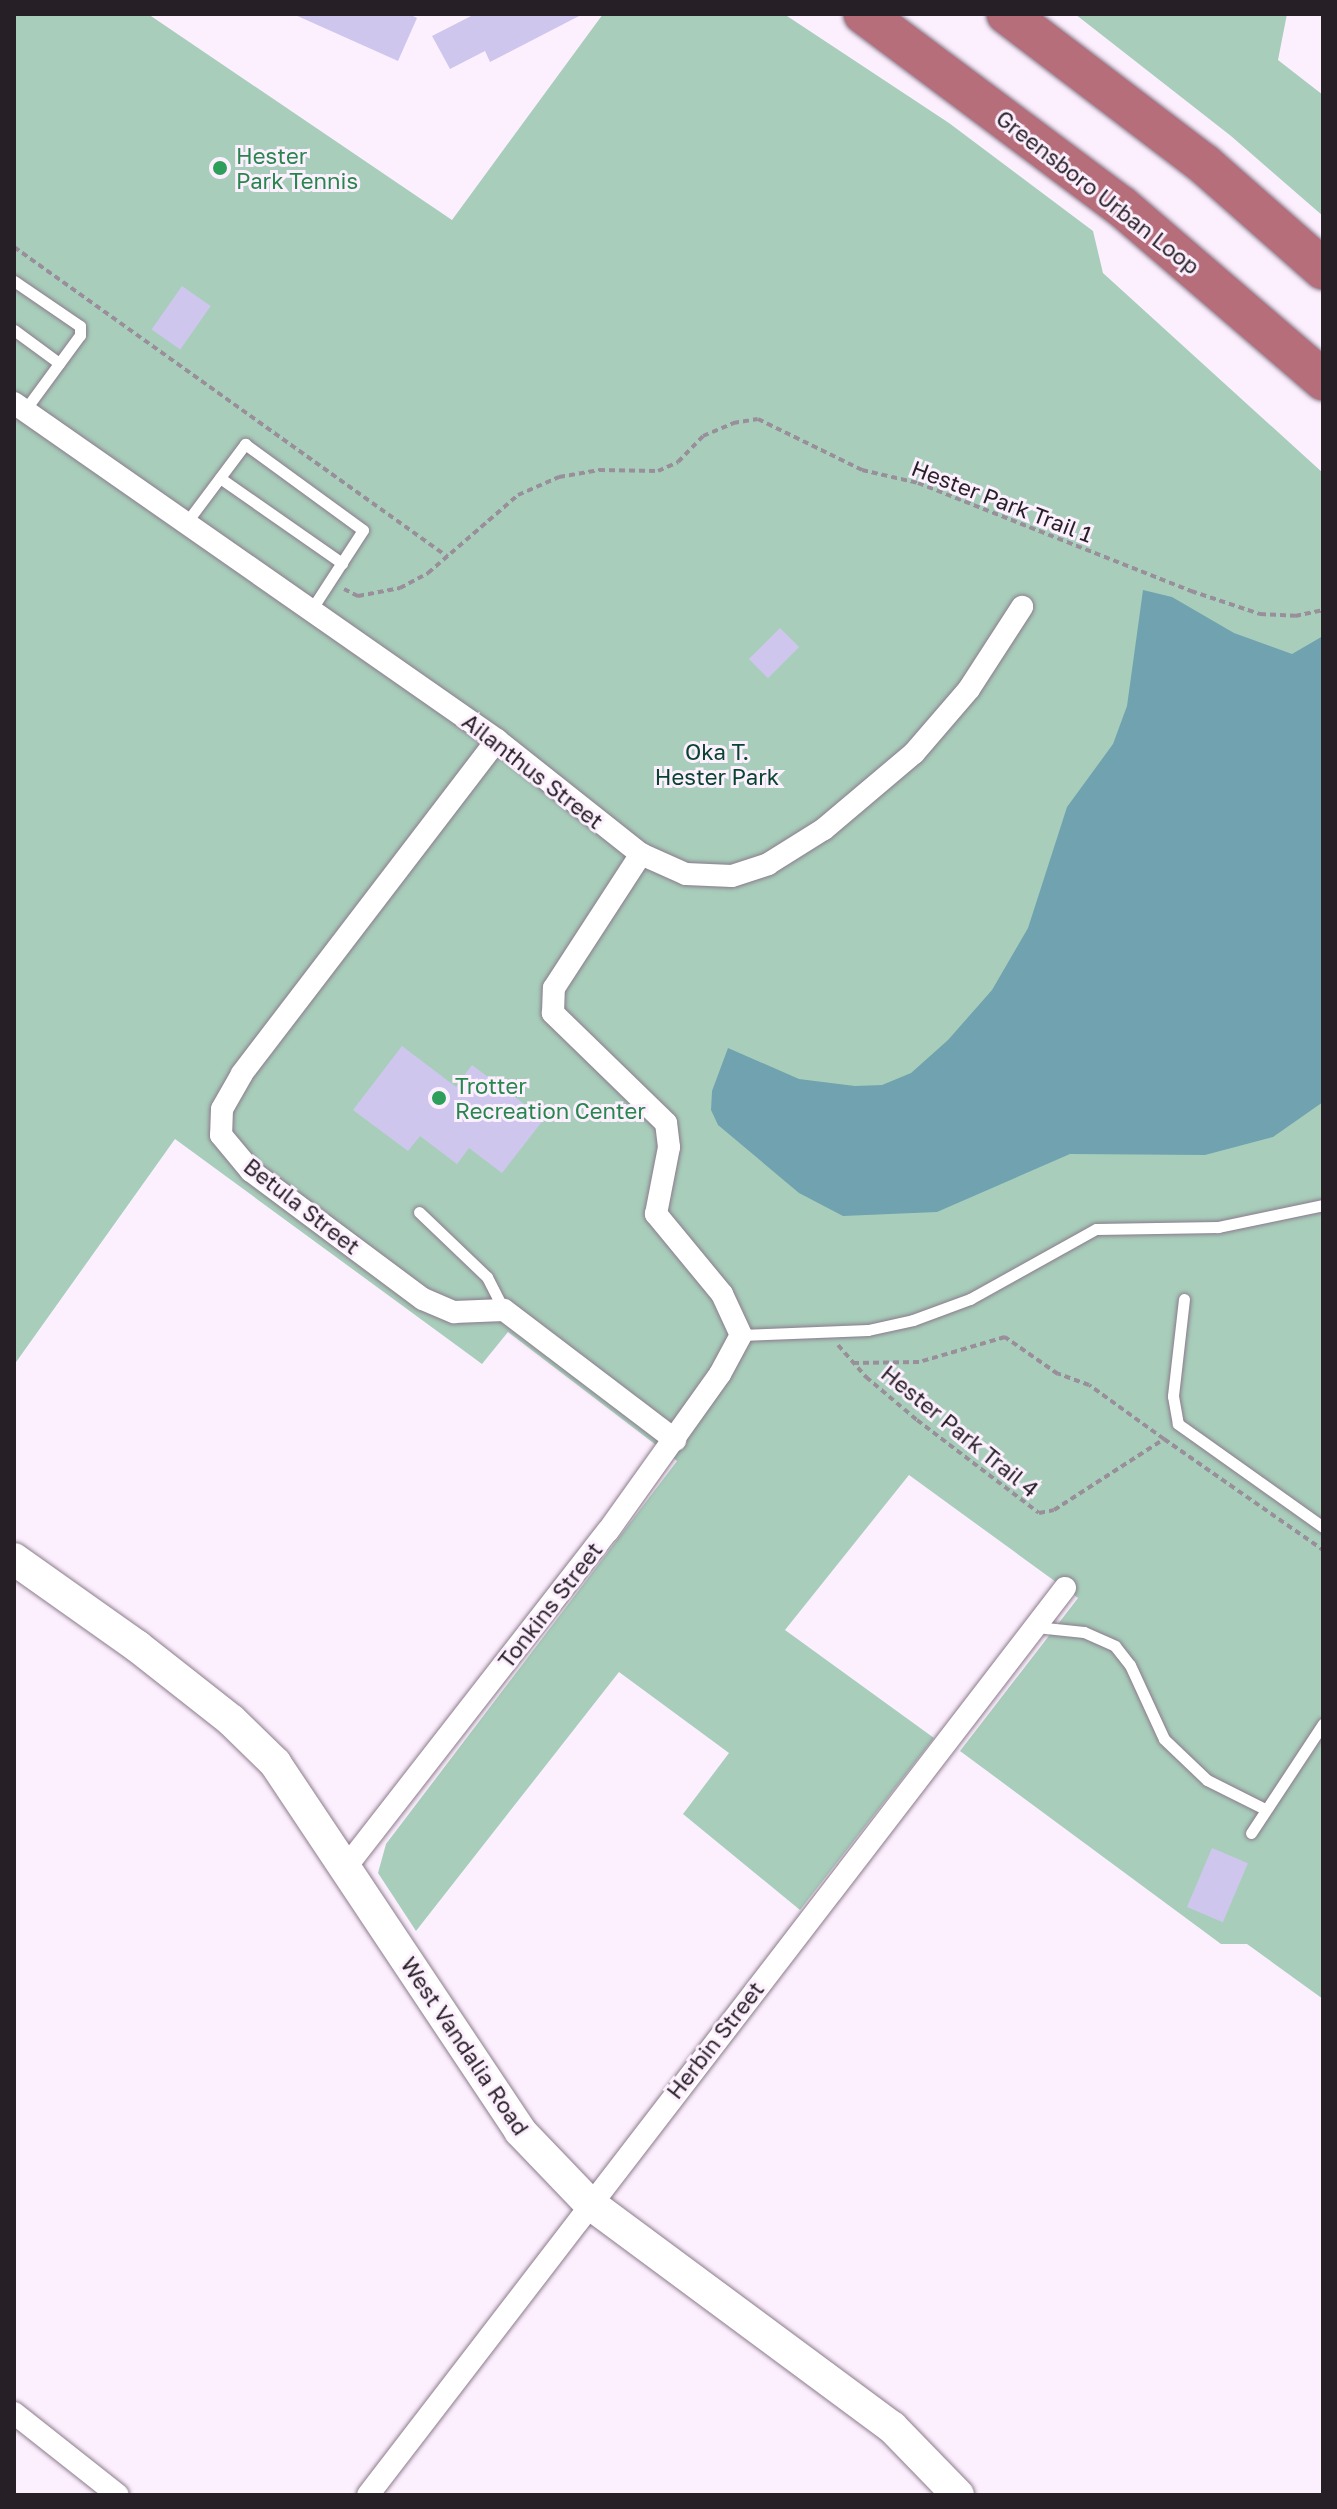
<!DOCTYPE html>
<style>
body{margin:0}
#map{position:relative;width:1337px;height:2509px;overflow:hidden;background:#fdf0fe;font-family:"Golos Text",sans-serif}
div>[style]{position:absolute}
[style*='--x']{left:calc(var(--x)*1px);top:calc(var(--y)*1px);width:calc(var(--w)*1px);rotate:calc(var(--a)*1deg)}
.green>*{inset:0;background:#a8cebb}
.water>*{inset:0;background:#70a3af}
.building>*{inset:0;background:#cfc6ee;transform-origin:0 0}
.path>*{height:4px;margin-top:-2px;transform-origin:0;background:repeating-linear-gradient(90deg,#998f9a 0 6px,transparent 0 10px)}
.roads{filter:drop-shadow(0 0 2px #8b7b8c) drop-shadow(0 0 2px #8b7b8c)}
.lane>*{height:11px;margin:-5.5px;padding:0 5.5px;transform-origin:5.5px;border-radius:5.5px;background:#fff}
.street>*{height:22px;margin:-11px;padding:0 11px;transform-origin:11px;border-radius:11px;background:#fff}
.secondary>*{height:32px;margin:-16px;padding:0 16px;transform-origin:16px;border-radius:16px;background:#fff}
.highway>*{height:40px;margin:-20px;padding:0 20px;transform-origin:20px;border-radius:20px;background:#b66e7b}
.dots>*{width:22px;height:22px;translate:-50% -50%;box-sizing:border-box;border:4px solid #fdf0fe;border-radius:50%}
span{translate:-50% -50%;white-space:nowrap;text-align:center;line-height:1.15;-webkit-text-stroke:6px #fdf0fe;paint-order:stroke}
.leisure-label{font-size:22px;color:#27864d}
.left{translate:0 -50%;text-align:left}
.street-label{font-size:22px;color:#261f26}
.park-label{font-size:22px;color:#07432e}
.frame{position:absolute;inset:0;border:16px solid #261f26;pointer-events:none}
</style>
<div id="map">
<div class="green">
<div style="clip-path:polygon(14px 14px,148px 14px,452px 220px,603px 14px,784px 14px,949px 123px,1093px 231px,1103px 273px,1323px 473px,1323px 1999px,1247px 1944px,1221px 1944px,960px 1751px,1078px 1598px,909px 1475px,785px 1630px,934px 1738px,800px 1910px,683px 1814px,729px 1753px,619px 1672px,416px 1931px,378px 1873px,386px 1844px,677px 1461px,508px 1332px,482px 1364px,175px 1139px,14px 1365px)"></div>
<div style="clip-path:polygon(1075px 14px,1287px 14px,1278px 60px,1323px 95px,1323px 216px,1231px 136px)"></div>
</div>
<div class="water">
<div style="clip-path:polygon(1143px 590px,1172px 597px,1234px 633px,1292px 654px,1323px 636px,1323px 1102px,1273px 1137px,1205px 1155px,1070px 1154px,937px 1212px,843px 1216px,799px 1193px,718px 1125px,711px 1110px,712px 1091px,728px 1048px,799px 1079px,855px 1086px,882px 1085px,911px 1073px,948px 1040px,992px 990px,1028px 928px,1067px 807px,1113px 744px,1127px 706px)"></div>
</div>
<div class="building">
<div style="clip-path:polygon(293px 14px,409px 14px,417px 18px,398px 61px)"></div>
<div style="clip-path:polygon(475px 14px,583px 14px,490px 62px,485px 51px,450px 69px,432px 36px)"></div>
<div style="left:182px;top:286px;width:35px;height:53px;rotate:35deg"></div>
<div style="left:780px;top:628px;width:27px;height:44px;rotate:45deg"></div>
<div style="clip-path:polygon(402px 1046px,456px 1087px,472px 1065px,544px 1119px,502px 1173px,469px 1148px,457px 1164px,420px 1136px,408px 1151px,353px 1110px)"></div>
<div style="left:1212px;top:1848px;width:39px;height:64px;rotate:23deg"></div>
</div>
<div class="path">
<div style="--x:14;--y:247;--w:533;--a:35.54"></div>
<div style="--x:344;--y:589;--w:16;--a:27"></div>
<div style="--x:358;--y:596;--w:43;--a:-10.8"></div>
<div style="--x:400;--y:588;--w:32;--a:-28"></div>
<div style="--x:428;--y:573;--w:119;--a:-40.9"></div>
<div style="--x:518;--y:495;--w:45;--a:-23.7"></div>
<div style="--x:559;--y:477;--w:41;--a:-9.9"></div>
<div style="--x:599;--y:470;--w:59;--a:1"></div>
<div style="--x:658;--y:471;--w:22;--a:-24"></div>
<div style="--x:678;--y:462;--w:36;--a:-46"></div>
<div style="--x:703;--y:436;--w:33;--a:-23"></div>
<div style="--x:733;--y:423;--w:25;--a:-9"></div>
<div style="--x:758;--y:419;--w:116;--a:26.1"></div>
<div style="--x:862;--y:470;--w:57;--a:13.1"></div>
<div style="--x:918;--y:483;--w:294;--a:21.6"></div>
<div style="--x:1191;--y:591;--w:73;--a:18.4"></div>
<div style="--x:1260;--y:614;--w:35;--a:3"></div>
<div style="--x:1295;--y:616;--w:29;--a:-12"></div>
<div style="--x:838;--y:1345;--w:43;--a:48.8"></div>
<div style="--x:866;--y:1377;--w:67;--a:40.1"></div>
<div style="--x:917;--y:1420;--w:153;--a:37.3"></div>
<div style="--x:1039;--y:1513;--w:15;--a:-11"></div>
<div style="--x:1054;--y:1510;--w:131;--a:-32.8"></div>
<div style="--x:1164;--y:1439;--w:92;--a:-144.2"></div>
<div style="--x:1089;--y:1385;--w:33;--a:-160"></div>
<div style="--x:1058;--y:1374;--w:65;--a:-145.1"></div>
<div style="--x:1005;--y:1337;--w:90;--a:163.8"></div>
<div style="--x:919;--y:1362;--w:65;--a:179.1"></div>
<div style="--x:1164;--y:1439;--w:194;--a:34.9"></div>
</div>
<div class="roads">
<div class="lane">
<div style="--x:14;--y:281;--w:80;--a:34.3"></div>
<div style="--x:80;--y:326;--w:9;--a:90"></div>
<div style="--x:80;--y:335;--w:93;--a:126.3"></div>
<div style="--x:14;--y:330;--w:56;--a:36.3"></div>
<div style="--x:220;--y:478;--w:149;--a:34.9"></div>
<div style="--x:186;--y:523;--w:99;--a:-53.2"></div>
<div style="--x:245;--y:444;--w:146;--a:36.1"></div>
<div style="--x:363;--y:530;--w:95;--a:123"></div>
<div style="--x:419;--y:1212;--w:94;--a:43.7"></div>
<div style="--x:487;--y:1277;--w:37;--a:63"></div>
<div style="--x:1184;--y:1299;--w:98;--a:96.5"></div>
<div style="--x:1173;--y:1396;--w:28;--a:80"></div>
<div style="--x:1178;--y:1424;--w:178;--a:35.4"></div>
<div style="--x:741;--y:1335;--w:127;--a:-2.3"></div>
<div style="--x:868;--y:1330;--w:46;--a:-12.5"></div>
<div style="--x:913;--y:1320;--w:61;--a:-20.2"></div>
<div style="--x:970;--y:1299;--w:144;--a:-29.1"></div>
<div style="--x:1096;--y:1229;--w:122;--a:-0.9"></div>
<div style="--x:1218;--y:1227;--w:107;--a:-11.8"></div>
<div style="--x:1036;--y:1627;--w:48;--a:5.9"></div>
<div style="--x:1084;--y:1632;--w:34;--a:24"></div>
<div style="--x:1115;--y:1646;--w:24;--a:52"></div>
<div style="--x:1130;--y:1665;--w:81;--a:65.3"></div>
<div style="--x:1164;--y:1739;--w:59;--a:43.6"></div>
<div style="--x:1207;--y:1780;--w:65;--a:26.6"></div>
<div style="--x:1251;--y:1833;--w:131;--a:-56.6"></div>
</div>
<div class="street">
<div style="--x:14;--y:403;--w:589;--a:34.9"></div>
<div style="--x:497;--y:740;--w:184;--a:38.4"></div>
<div style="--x:641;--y:854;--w:49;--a:24"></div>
<div style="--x:686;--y:874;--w:46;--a:2.5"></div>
<div style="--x:732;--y:876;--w:38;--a:-18"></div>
<div style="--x:768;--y:864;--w:66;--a:-32"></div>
<div style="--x:824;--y:829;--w:118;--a:-40.2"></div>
<div style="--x:914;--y:753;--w:84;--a:-49.3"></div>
<div style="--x:969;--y:689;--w:98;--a:-57.1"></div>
<div style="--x:497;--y:740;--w:420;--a:127.4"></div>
<div style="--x:242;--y:1074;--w:40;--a:119.7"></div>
<div style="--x:222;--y:1109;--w:26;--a:92"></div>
<div style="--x:221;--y:1135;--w:47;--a:50.2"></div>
<div style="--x:251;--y:1171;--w:214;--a:36.7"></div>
<div style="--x:423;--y:1299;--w:34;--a:23"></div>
<div style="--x:454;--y:1312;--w:50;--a:-2.3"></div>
<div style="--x:504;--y:1310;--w:215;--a:37.2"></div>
<div style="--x:346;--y:1867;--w:426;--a:-52.1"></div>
<div style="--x:608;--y:1531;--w:193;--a:-54.5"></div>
<div style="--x:720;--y:1374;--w:44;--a:-61.7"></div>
<div style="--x:741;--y:1335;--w:45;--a:-114.9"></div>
<div style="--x:722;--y:1294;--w:104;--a:-129.5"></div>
<div style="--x:656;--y:1214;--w:68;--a:-79"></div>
<div style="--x:669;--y:1147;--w:24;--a:-97"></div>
<div style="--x:666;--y:1123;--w:158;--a:-135.8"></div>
<div style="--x:553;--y:1013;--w:25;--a:-88"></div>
<div style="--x:554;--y:988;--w:160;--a:-57"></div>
<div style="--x:14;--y:2413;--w:132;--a:38.3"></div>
<div style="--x:368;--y:2495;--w:1144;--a:-52.46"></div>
</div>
<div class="secondary">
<div style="--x:14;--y:1559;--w:151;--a:35.3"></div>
<div style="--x:137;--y:1646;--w:120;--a:38.2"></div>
<div style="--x:231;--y:1720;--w:62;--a:44.3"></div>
<div style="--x:275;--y:1763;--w:442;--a:56.3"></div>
<div style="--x:520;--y:2131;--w:100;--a:46.2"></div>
<div style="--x:589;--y:2203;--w:377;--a:36.5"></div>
<div style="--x:892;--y:2427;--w:95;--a:45.9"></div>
</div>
<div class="highway">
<div style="--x:864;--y:14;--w:321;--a:36.8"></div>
<div style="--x:1121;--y:206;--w:267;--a:40.7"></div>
<div style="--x:1007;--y:14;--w:248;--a:37.3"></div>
<div style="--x:1204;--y:164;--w:159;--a:41.4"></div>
</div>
</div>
<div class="dots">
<div style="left:220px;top:168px;background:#2e9e5b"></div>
<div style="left:439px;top:1098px;background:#2e9e5b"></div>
</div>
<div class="leisure-label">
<span class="left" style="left:236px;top:168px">Hester<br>Park Tennis</span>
<span class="left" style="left:455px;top:1098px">Trotter<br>Recreation Center</span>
</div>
<div class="street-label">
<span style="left:1098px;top:192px;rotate:38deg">Greensboro Urban Loop</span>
<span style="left:1002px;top:501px;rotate:21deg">Hester Park Trail 1</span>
<span style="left:533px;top:771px;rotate:38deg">Ailanthus Street</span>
<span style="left:302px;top:1206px;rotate:38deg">Betula Street</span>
<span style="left:960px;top:1431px;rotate:39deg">Hester Park Trail 4</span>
<span style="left:550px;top:1605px;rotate:-52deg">Tonkins Street</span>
<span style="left:715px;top:2040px;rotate:-52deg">Herbin Street</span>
<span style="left:465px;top:2046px;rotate:56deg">West Vandalia Road</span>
</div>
<div class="park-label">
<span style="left:717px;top:764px">Oka T.<br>Hester Park</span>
</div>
<div class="frame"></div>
</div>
